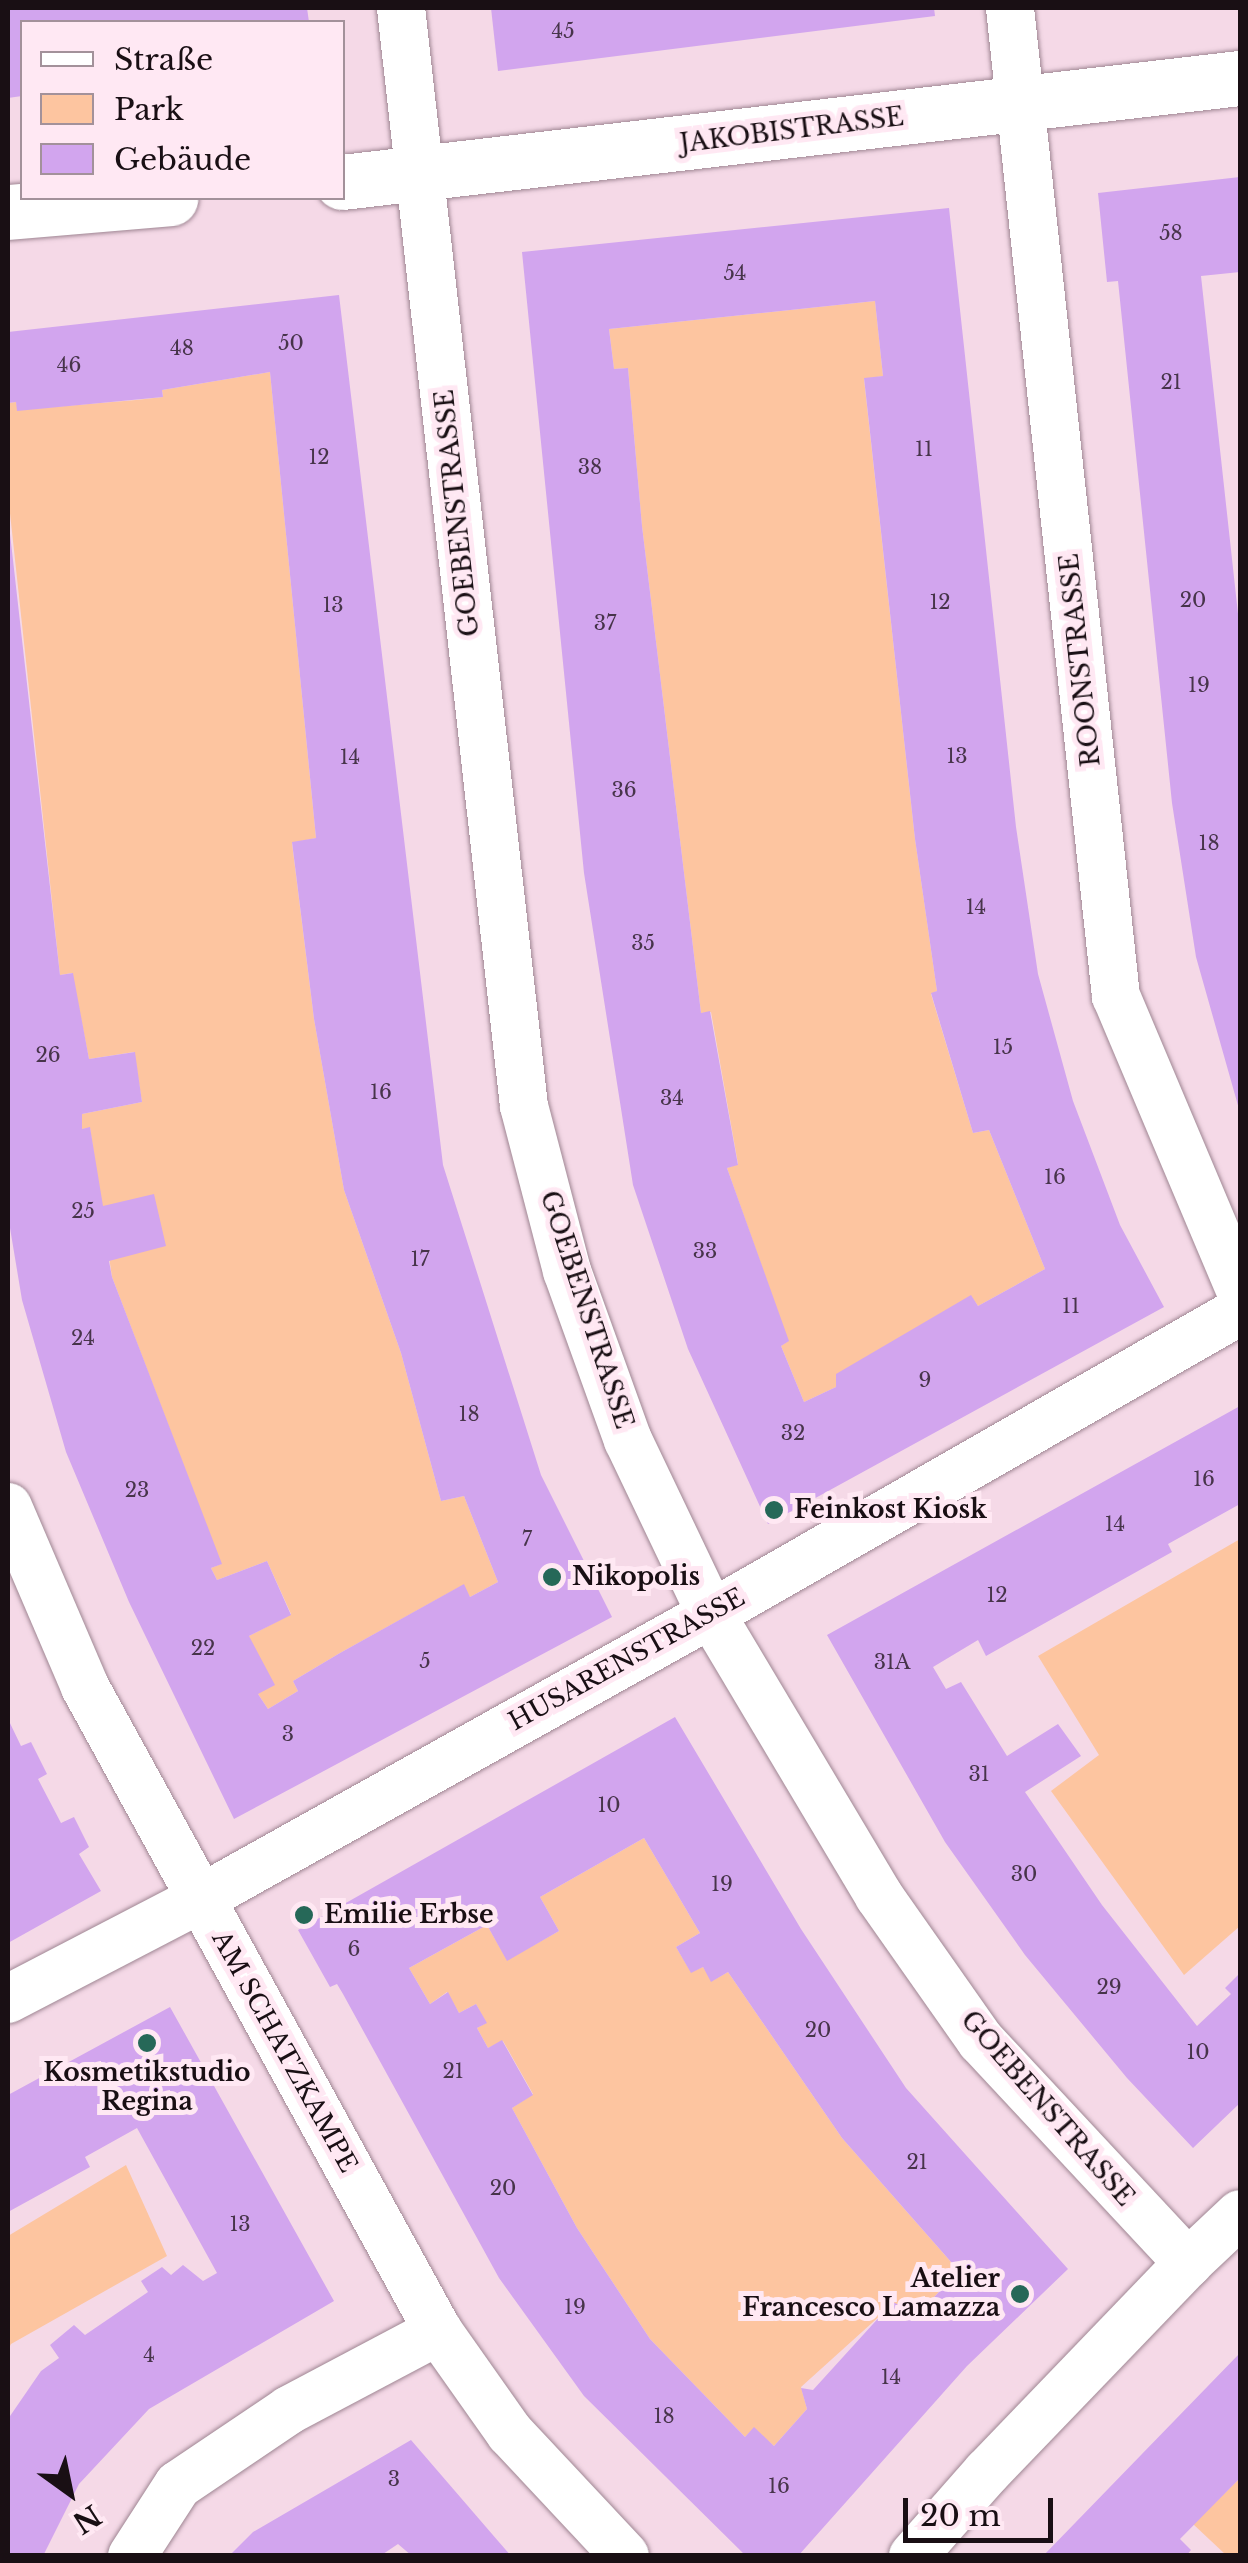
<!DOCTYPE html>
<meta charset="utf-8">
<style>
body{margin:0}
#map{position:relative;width:1248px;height:2563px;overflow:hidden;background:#f5d9e7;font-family:"Libre Baskerville",serif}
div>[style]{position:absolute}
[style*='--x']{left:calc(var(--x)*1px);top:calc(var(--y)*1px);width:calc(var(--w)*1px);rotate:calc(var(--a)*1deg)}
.green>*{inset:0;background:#fdc5a0}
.building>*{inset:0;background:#d2a5ee}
.roads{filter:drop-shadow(0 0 2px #9f8693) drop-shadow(0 0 2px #9f8693)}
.street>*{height:48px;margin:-24px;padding:0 24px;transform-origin:24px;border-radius:24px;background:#fff}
.secondary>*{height:55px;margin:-27.5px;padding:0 27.5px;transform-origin:27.5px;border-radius:27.5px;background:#fff}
.dots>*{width:28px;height:28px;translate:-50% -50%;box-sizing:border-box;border:5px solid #ffe8f3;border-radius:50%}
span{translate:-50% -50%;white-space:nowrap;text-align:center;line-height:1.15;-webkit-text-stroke:10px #ffe8f3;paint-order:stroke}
.number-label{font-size:20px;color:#47344a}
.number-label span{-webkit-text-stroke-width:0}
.street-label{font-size:25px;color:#190f14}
.poi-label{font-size:25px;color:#190f14;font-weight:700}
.left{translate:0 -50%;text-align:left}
.right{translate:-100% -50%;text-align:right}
.frame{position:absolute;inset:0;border:10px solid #190f14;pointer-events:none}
.legend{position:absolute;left:20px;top:20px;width:325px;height:180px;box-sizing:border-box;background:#ffe8f3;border:2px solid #a3919a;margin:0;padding:12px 18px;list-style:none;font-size:30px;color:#190f14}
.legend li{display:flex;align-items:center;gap:20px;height:50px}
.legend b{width:50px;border:2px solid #a3919a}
.north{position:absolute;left:20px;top:2443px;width:100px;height:100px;-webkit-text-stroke:8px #ffe8f3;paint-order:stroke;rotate:147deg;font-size:28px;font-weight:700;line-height:40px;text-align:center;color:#190f14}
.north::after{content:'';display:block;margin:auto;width:35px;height:45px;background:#190f14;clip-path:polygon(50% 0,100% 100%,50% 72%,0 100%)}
.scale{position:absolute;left:903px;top:2498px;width:150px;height:45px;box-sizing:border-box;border:5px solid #190f14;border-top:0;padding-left:12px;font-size:30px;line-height:35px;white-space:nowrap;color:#190f14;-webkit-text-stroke:8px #ffe8f3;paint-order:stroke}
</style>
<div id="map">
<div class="green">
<div style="clip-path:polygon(875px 301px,883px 376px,864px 379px,915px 839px,937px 991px,931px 994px,973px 1133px,989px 1130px,1045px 1269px,978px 1306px,971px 1296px,836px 1387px,804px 1402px,781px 1346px,788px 1341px,727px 1168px,738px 1164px,711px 1012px,701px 1013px,642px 526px,628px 368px,614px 369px,609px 329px)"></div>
<div style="clip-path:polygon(270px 372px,316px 838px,292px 843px,314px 1019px,344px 1190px,401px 1353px,441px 1501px,464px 1496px,498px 1582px,470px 1597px,463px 1585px,340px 1653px,293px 1681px,298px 1691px,268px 1709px,258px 1694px,249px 1636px,291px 1614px,267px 1561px,217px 1580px,211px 1568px,221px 1564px,112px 1277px,90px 1128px,82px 1129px,82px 1114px,142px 1102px,134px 1052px,89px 1059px,72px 973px,60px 975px,8px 495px,8px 403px,16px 402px,18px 410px,136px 400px,163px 397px,162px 390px)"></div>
<div style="clip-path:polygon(1240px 1539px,1240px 1926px,1184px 1975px,1051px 1791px,1099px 1755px,1038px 1656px)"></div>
<div style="clip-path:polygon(644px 1838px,700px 1933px,676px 1947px,691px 1972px,703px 1967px,712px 1981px,728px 1972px,842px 2138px,959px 2271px,917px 2315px,883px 2313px,801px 2387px,807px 2409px,774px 2446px,754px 2428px,745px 2437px,650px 2339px,577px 2228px,512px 2108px,533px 2094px,503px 2041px,488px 2048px,477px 2028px,486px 2023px,476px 2004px,459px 2013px,447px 1992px,430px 2004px,409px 1968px,487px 1925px,507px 1960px,559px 1931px,540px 1897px)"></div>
<div style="clip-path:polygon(126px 2165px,167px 2256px,11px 2344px,8px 2350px,8px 2236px)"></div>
<div style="clip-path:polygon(1240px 2478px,1240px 2555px,1226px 2555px,1193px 2524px)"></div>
</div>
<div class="building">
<div style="clip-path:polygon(27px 8px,307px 8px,309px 22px,22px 22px,22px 96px,8px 98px,8px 9px)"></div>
<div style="clip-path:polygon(491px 8px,934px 8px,935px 16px,498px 71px)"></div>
<div style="clip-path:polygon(1240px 177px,1240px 272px,1201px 276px,1240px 632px,1239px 1109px,1196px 957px,1172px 803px,1118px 281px,1107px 282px,1098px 193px)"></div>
<div style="clip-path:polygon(evenodd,949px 208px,1016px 827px,1038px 974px,1073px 1101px,1120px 1225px,1164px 1307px,768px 1524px,688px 1349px,633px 1185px,584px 873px,522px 252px,949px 208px,875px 301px,883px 376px,864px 378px,915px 839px,937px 991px,931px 993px,973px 1133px,989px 1130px,1045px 1269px,978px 1306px,971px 1295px,836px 1374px,836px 1387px,804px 1402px,781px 1346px,789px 1341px,727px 1168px,738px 1165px,710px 1011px,701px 1013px,642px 526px,628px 368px,614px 369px,609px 329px,875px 301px)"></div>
<div style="clip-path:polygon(339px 295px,443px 1165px,541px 1475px,612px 1617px,234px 1819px,129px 1602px,66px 1452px,22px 1300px,8px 1216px,8px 516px,60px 975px,73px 973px,89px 1059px,135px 1052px,142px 1102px,82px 1114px,82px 1129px,90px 1127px,103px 1206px,154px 1194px,166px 1246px,109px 1261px,112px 1277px,222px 1564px,211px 1568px,217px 1580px,267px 1561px,291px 1615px,249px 1636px,275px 1685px,258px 1694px,268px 1709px,298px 1691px,293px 1681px,340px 1653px,464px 1584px,470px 1597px,498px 1582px,464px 1496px,441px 1501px,401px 1353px,344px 1190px,314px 1019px,292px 842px,316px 838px,270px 372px,162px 390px,163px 397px,17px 411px,16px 402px,8px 403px,8px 332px)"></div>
<div style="clip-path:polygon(1240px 1406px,1240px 1504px,1168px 1544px,1172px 1552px,986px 1656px,978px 1640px,933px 1667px,946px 1689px,961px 1682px,1007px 1756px,1058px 1724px,1081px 1756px,1025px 1792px,1102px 1905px,1197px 2026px,1231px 1994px,1225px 1988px,1240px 1973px,1240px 2103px,1193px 2148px,1127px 2078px,1025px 1955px,945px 1842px,827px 1635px)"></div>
<div style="clip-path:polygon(evenodd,675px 1717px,801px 1929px,906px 2088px,1068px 2269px,967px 2366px,798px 2556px,746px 2556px,584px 2396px,499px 2278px,343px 1994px,337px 1984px,330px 1987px,298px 1930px,675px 1717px,644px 1838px,700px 1933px,676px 1947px,691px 1973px,703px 1967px,711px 1982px,728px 1972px,842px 2138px,959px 2271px,917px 2315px,884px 2297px,883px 2313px,813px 2390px,801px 2388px,807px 2409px,774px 2446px,754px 2427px,745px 2437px,650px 2339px,577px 2228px,512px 2108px,533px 2095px,502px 2040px,488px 2048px,477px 2028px,487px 2023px,476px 2004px,459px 2013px,448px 1992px,430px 2004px,409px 1968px,487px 1925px,507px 1961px,559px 1931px,540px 1897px,644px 1838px)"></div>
<div style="clip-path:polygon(8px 1719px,21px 1746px,31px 1742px,47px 1774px,38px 1779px,61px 1823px,74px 1817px,89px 1847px,79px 1854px,101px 1891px,8px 1943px)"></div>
<div style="clip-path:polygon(170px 2007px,334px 2301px,149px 2409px,79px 2484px,43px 2556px,8px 2556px,8px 2419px,41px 2371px,59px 2358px,50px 2345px,74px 2325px,85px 2335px,148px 2292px,141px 2281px,162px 2267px,171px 2275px,183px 2265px,203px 2281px,217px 2273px,137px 2128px,85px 2157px,90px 2167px,8px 2212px,8px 2095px)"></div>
<div style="clip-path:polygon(1240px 2353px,1240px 2478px,1180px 2539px,1191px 2550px,1186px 2556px,1043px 2556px)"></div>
<div style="clip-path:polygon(411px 2440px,511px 2556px,412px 2556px,398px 2544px,380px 2556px,229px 2556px,253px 2532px)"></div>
</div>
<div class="roads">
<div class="street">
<div style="--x:401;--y:8;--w:1105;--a:83.61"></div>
<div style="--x:524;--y:1106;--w:171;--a:75.4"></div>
<div style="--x:567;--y:1271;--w:180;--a:70.2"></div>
<div style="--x:628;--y:1440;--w:193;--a:64.5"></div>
<div style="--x:711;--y:1614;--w:328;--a:59.2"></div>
<div style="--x:879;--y:1896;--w:177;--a:54.9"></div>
<div style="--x:981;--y:2041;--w:304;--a:47"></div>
<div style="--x:1010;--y:8;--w:994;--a:83.88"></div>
<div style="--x:1116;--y:996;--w:318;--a:67.1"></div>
<div style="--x:8;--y:1507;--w:196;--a:66.8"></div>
<div style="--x:85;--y:1687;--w:734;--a:61.27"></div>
<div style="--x:438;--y:2331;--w:125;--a:54.8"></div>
<div style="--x:510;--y:2433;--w:168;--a:46.9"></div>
<div style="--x:8;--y:1999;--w:216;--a:-27.5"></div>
<div style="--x:200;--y:1899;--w:585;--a:-29.15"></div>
<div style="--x:711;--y:1614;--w:610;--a:-29.8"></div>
<div style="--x:132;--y:2556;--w:85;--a:-57.1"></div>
<div style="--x:178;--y:2485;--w:134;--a:-34"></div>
<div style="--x:289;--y:2410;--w:169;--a:-27.9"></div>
<div style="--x:913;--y:2556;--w:112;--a:-48.6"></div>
<div style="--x:987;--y:2472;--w:290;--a:-46.1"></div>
<div style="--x:1188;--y:2263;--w:71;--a:-43.3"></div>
</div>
<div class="secondary">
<div style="--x:342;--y:182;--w:904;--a:-6.61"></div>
<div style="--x:8;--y:212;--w:163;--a:-4.9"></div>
</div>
</div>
<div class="dots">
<div style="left:774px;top:1510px;background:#266858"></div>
<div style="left:552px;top:1577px;background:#266858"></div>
<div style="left:304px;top:1915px;background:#266858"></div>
<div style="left:147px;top:2043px;background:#266858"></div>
<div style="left:1020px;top:2294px;background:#266858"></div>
</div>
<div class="number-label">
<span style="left:563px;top:31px">45</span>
<span style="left:1171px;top:233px">58</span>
<span style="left:735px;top:273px">54</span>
<span style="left:291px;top:343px">50</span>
<span style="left:182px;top:348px">48</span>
<span style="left:69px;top:365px">46</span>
<span style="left:1171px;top:382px">21</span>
<span style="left:924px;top:449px">11</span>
<span style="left:319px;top:457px">12</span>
<span style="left:590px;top:467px">38</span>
<span style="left:1193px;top:600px">20</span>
<span style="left:940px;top:602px">12</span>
<span style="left:333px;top:605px">13</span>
<span style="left:605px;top:623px">37</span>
<span style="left:1199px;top:685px">19</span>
<span style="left:957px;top:756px">13</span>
<span style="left:350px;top:757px">14</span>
<span style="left:624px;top:790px">36</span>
<span style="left:1209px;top:843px">18</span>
<span style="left:976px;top:907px">14</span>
<span style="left:643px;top:943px">35</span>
<span style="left:1003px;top:1047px">15</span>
<span style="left:48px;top:1055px">26</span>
<span style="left:381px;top:1092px">16</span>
<span style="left:672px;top:1098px">34</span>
<span style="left:1055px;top:1177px">16</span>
<span style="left:83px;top:1211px">25</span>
<span style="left:705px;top:1251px">33</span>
<span style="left:420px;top:1259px">17</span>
<span style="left:1071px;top:1306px">11</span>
<span style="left:83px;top:1338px">24</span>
<span style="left:925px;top:1380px">9</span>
<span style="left:469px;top:1414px">18</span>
<span style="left:793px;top:1433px">32</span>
<span style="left:1204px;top:1479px">16</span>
<span style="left:137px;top:1490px">23</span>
<span style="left:1115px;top:1524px">14</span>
<span style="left:527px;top:1539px">7</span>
<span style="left:997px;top:1595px">12</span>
<span style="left:203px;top:1648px">22</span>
<span style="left:425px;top:1661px">5</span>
<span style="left:892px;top:1662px">31A</span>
<span style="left:288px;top:1734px">3</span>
<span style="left:979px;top:1774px">31</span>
<span style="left:609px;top:1805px">10</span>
<span style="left:1024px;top:1874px">30</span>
<span style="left:722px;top:1884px">19</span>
<span style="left:354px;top:1949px">6</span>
<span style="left:1109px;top:1987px">29</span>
<span style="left:818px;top:2030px">20</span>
<span style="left:1198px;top:2052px">10</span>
<span style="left:453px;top:2071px">21</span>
<span style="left:917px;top:2162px">21</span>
<span style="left:503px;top:2188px">20</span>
<span style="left:240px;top:2224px">13</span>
<span style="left:575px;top:2307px">19</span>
<span style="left:149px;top:2355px">4</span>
<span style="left:891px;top:2377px">14</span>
<span style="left:664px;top:2416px">18</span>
<span style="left:394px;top:2479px">3</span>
<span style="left:779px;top:2486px">16</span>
</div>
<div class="street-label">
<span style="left:792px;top:131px;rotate:-7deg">JAKOBISTRASSE</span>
<span style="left:458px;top:513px;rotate:-96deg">GOEBENSTRASSE</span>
<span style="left:1081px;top:660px;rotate:-96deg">ROONSTRASSE</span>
<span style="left:586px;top:1310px;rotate:72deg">GOEBENSTRASSE</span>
<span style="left:627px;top:1660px;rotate:-29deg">HUSARENSTRASSE</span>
<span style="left:284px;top:2052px;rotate:61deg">AM SCHATZKAMPE</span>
<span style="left:1047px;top:2109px;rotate:49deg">GOEBENSTRASSE</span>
</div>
<div class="poi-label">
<span class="left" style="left:794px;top:1510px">Feinkost Kiosk</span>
<span class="left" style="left:572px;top:1577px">Nikopolis</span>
<span class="left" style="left:324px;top:1915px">Emilie Erbse</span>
<span style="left:147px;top:2088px">Kosmetikstudio<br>Regina</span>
<span class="right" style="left:1000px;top:2294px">Atelier<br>Francesco Lamazza</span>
</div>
<div class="frame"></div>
<ul class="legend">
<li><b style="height:12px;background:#fff"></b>Straße</li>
<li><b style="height:28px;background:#fdc5a0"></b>Park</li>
<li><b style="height:28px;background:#d2a5ee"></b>Gebäude</li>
</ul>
<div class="north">N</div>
<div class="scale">20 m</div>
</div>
